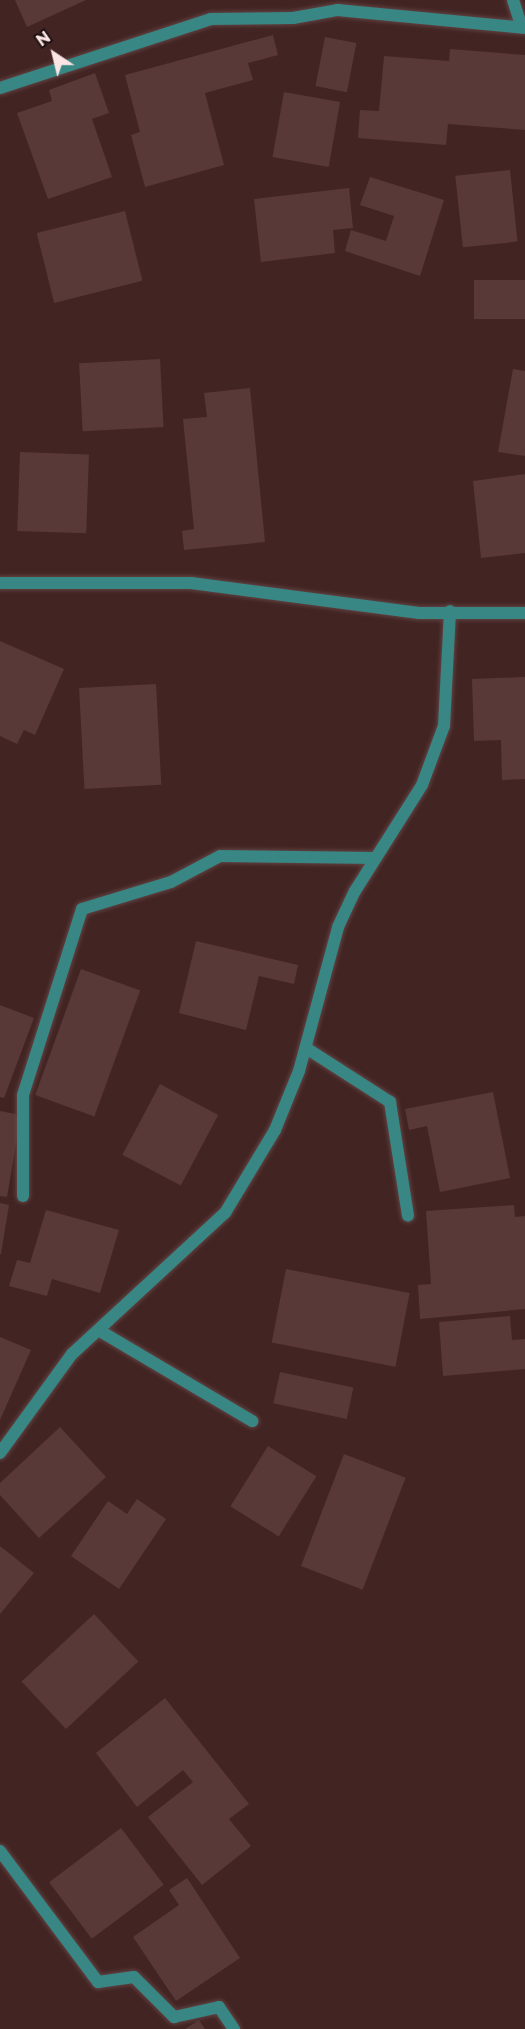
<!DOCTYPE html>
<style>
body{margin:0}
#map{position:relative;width:525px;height:2029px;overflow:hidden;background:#422423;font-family:Montserrat,sans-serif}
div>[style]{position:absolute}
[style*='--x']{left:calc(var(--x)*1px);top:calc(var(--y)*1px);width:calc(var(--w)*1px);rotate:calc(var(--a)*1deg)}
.building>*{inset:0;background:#593937;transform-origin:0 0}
.roads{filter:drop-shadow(0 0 2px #604342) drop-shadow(0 0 2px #604342)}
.minor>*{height:12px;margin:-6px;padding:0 6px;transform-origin:6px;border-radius:6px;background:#388785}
span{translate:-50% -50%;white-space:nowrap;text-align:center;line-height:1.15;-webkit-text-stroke:4.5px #1f1111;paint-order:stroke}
.north{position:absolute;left:24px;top:24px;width:60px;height:60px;-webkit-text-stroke:4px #1f1111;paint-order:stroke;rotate:325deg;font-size:16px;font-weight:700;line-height:24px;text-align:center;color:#fbe5e4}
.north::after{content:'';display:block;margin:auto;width:21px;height:27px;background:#fbe5e4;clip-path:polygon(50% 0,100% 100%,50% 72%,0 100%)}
</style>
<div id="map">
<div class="building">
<div style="clip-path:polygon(15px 0,86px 0,27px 27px)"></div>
<div style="clip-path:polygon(273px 35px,278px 55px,248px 63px,253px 80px,205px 93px,224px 165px,145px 187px,131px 135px,140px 132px,125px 75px)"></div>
<div style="left:325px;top:37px;width:32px;height:50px;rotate:11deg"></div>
<div style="clip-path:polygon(450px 49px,525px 55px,525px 130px,448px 124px,446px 145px,358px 138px,360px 110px,379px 111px,384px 56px,449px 61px)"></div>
<div style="clip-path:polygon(95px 73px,109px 113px,92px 119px,112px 177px,48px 199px,17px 113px,52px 101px,49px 90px)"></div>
<div style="left:284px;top:92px;width:57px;height:66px;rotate:10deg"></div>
<div style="left:510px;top:170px;width:72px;height:55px;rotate:84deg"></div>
<div style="clip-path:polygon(370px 177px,444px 200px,420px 276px,345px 251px,351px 230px,386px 241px,394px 216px,360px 205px)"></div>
<div style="clip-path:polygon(349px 188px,353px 228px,333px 230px,335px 253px,261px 262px,254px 199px)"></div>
<div style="left:125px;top:211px;width:72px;height:91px;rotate:76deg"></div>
<div style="left:474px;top:280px;width:51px;height:39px"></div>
<div style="left:160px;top:359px;width:68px;height:81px;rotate:87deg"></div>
<div style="clip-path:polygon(513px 369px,525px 371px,525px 456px,498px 452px)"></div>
<div style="clip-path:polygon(250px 388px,265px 542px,184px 550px,182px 531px,194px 529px,183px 419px,207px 417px,204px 393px)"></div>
<div style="left:20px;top:452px;width:69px;height:79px;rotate:2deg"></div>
<div style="clip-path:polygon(525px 474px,525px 553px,481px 558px,473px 481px)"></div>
<div style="clip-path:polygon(0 641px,64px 669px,35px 735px,24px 730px,17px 744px,0 736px)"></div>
<div style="clip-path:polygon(525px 677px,525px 779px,502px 780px,501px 740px,474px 741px,472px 679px)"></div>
<div style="left:156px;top:684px;width:101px;height:77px;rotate:87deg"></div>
<div style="clip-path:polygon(196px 941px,298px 965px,294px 984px,259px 976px,246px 1030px,179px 1013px)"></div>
<div style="left:81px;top:969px;width:63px;height:134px;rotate:20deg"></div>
<div style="clip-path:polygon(0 1005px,34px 1018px,4px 1098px,0 1097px)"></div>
<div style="left:160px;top:1084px;width:66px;height:80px;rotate:28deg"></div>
<div style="clip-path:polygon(493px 1092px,510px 1178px,440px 1192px,427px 1126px,409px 1130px,405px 1109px)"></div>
<div style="clip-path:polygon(0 1111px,21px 1115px,7px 1197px,0 1196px)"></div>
<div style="clip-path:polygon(0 1203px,9px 1205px,1px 1254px,0 1254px)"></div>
<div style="clip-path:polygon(514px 1205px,515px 1217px,525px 1216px,525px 1309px,420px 1319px,418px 1285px,431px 1284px,426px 1211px)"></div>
<div style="clip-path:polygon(46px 1210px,119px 1230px,100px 1293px,52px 1279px,47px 1296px,9px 1286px,17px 1260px,30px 1263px)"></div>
<div style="left:286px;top:1269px;width:126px;height:75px;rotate:11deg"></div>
<div style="clip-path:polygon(510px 1316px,512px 1340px,525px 1339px,525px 1369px,443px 1376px,439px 1322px)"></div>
<div style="clip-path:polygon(0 1337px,31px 1350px,0 1420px)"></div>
<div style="left:280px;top:1372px;width:75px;height:32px;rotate:12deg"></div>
<div style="clip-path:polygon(60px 1427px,106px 1477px,39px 1538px,0 1495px,0 1483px)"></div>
<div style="left:268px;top:1446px;width:57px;height:71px;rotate:32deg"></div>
<div style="left:344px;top:1454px;width:66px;height:120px;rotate:21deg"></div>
<div style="clip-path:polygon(137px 1499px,166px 1519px,119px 1589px,71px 1556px,108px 1501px,127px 1514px)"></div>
<div style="clip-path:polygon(0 1546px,34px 1573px,0 1614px)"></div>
<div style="left:94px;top:1614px;width:65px;height:99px;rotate:47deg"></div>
<div style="clip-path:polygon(165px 1698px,249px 1804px,229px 1819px,251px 1846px,202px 1885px,148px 1817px,193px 1782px,183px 1770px,137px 1807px,96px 1753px)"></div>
<div style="left:121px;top:1828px;width:71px;height:90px;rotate:53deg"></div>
<div style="clip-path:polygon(187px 1878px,240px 1958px,176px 2001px,133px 1937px,179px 1905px,169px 1890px)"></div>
<div style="clip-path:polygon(199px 2020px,205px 2029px,185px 2029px)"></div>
</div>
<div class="roads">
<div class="minor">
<div style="--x:513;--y:0;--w:28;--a:72"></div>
<div style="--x:0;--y:88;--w:222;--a:-18.1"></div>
<div style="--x:211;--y:19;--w:82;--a:-0.7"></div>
<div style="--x:293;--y:18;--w:46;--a:-10.1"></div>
<div style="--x:338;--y:10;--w:188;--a:5.5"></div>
<div style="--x:0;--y:583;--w:191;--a:0"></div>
<div style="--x:191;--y:583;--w:230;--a:7.5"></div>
<div style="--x:419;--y:613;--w:106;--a:0"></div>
<div style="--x:306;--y:1048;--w:100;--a:32.7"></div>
<div style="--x:390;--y:1102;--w:115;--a:81"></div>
<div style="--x:23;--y:1196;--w:101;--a:-90"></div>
<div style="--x:23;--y:1095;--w:195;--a:-72.4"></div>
<div style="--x:82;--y:909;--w:93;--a:-16.9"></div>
<div style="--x:171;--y:882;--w:55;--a:-28"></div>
<div style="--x:220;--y:856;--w:155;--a:0.7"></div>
<div style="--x:100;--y:1331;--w:177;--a:30.6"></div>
<div style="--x:0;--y:1453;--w:122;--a:-54"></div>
<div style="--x:72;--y:1354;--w:208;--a:-42.7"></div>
<div style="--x:225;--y:1213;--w:97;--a:-58.9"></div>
<div style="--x:275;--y:1130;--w:64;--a:-67.9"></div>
<div style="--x:299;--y:1071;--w:149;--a:-74.8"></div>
<div style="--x:338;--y:927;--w:40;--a:-65"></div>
<div style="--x:355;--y:891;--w:125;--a:-57.7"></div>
<div style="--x:422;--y:785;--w:63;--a:-69.6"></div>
<div style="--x:444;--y:726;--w:115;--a:-87"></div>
<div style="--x:0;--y:1851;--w:164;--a:53.2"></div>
<div style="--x:98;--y:1982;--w:36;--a:-8"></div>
<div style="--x:134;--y:1977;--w:57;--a:45"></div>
<div style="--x:174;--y:2017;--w:46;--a:-12.5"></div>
<div style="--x:219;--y:2007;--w:27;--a:56"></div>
</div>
</div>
<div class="north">N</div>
</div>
